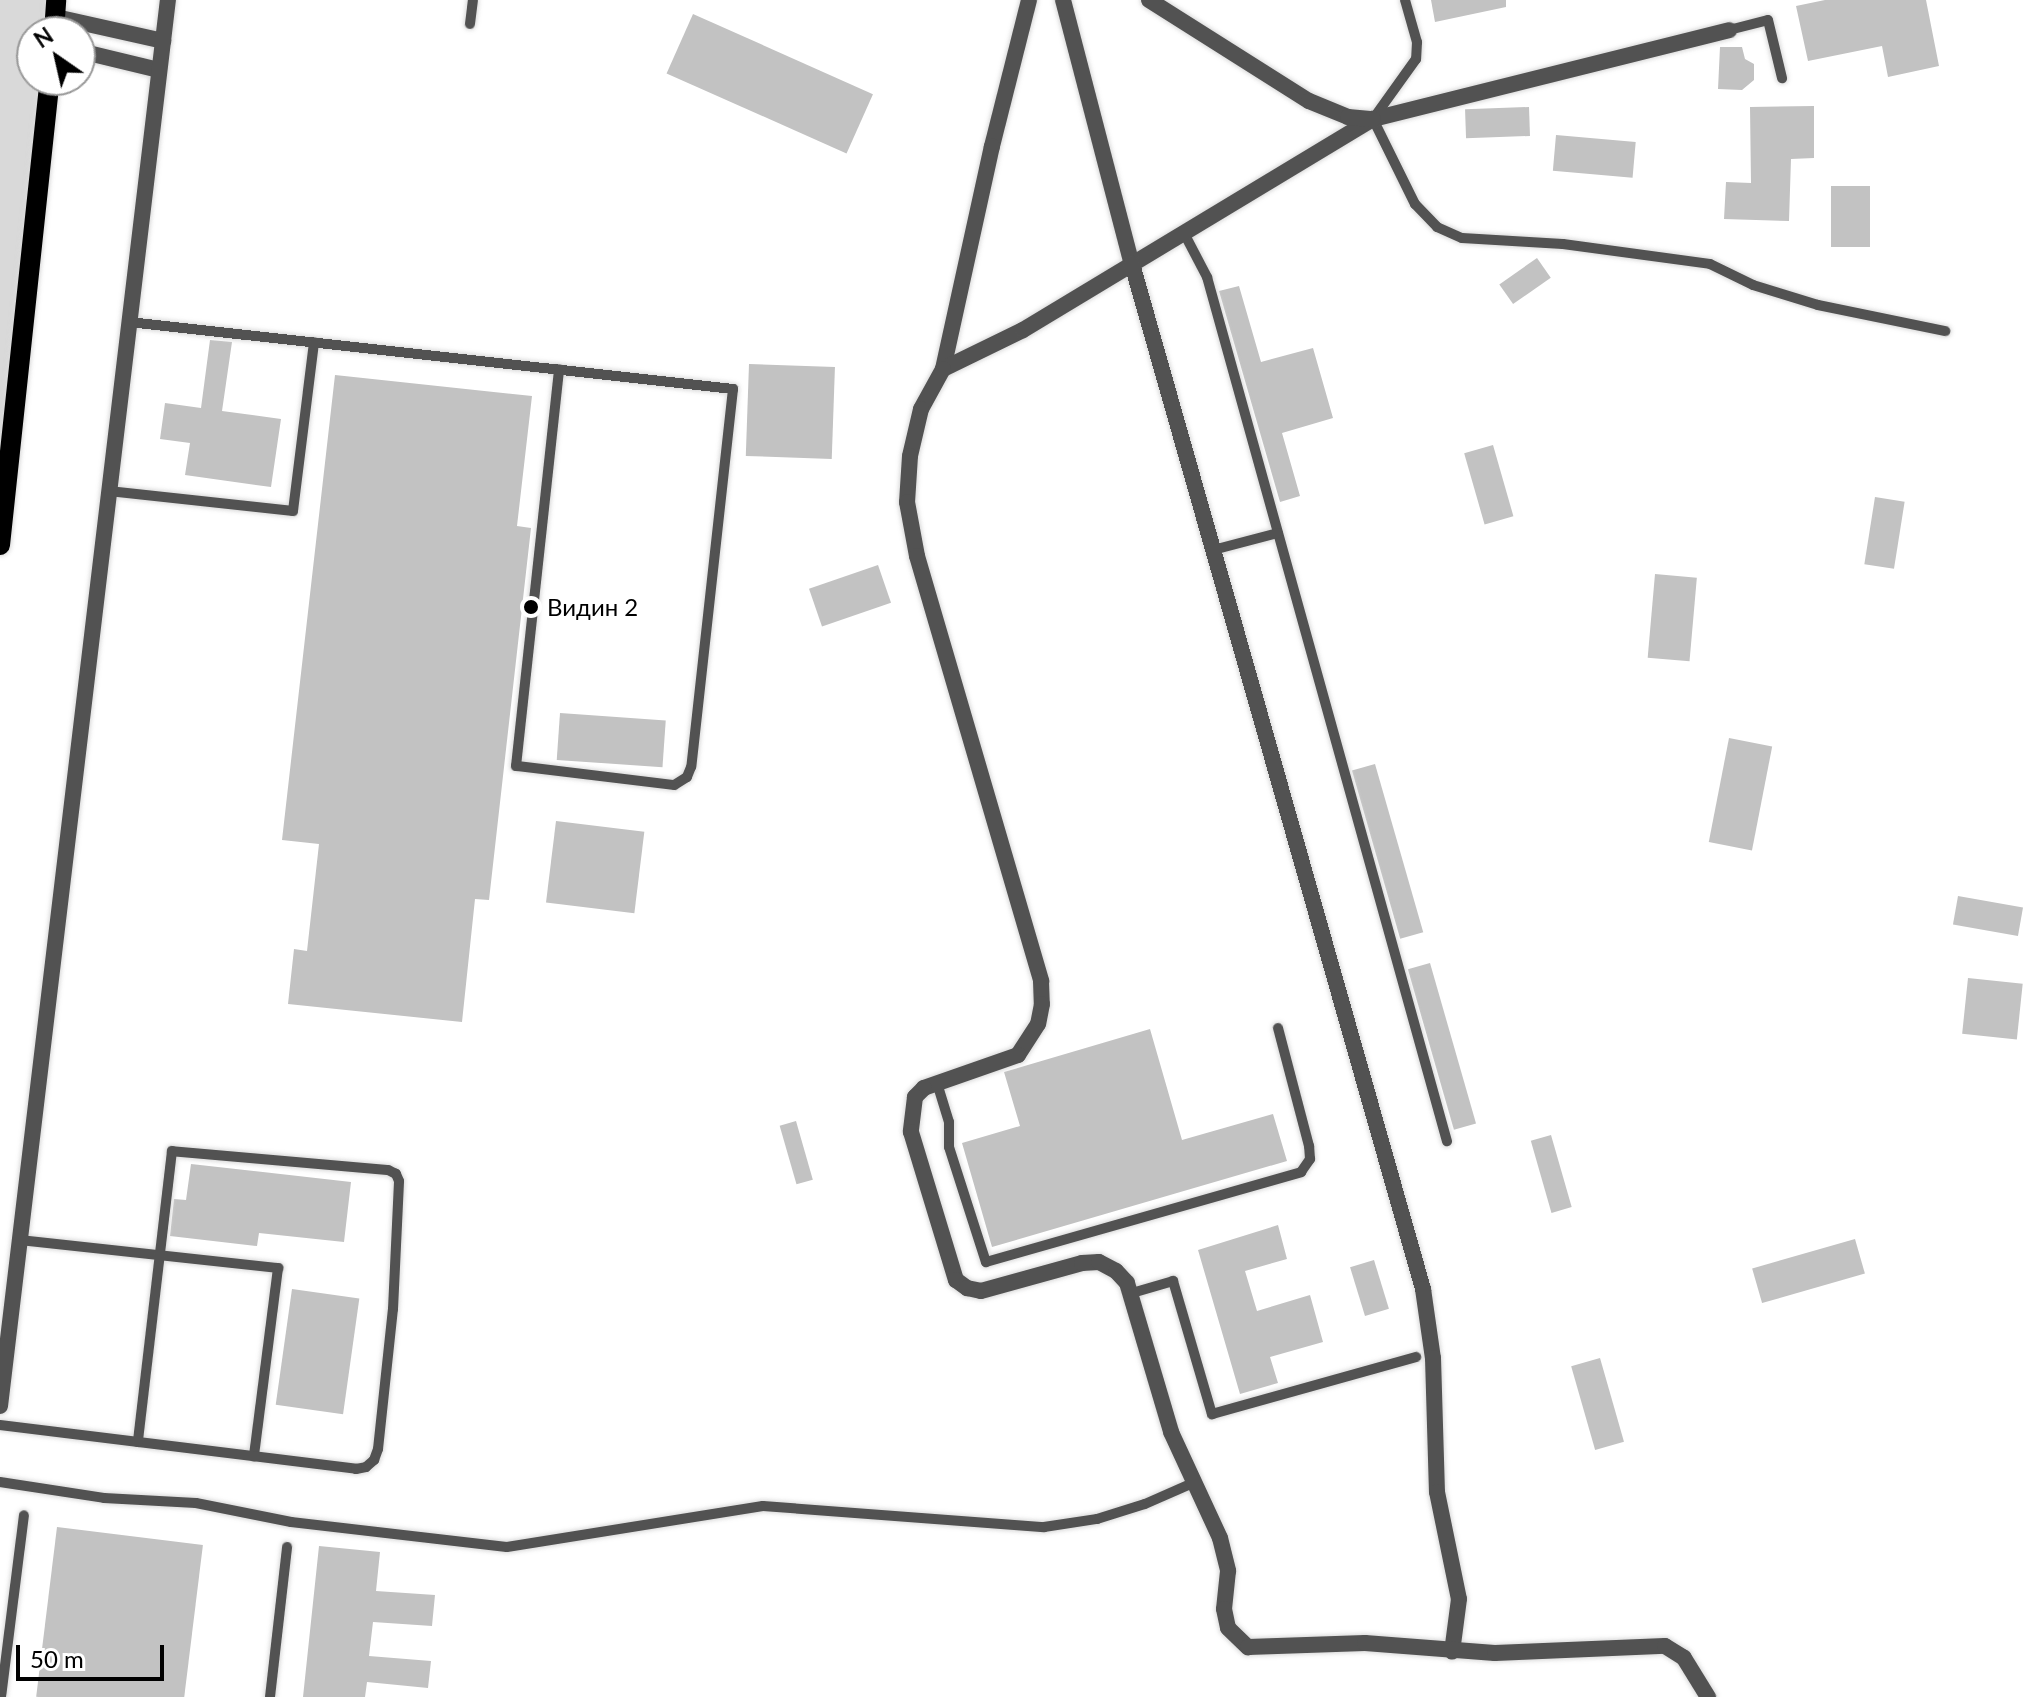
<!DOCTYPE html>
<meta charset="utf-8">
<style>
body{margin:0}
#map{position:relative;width:2023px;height:1697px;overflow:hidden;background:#fff;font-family:Lato,sans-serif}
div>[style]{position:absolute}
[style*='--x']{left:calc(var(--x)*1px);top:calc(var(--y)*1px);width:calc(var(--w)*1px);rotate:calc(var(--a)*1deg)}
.green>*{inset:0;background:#d9d9d9}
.building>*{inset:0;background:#c2c2c2;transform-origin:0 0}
.roads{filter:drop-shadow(0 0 2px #dbdbdb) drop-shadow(0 0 2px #dbdbdb)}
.lane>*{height:10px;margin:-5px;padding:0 5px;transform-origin:5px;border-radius:5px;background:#525252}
.street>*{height:16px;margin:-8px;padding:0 8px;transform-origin:8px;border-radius:8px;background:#525252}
.primary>*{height:20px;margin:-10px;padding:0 10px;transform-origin:10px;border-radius:10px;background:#000}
.dots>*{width:22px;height:22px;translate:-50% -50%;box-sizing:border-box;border:4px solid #fff;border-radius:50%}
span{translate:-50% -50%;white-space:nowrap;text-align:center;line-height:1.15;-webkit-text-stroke:6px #fff;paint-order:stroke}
.poi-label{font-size:24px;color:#000}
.left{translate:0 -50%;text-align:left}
.north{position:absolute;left:16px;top:16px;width:80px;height:80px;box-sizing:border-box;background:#fff;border:2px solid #999;border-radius:50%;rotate:326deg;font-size:22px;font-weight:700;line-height:32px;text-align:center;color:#000}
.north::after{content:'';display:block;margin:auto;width:28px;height:36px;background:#000;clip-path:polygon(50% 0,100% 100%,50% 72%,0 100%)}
.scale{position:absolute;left:16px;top:1645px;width:148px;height:36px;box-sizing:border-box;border:4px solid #000;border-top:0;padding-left:10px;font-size:24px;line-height:28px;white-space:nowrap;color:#000;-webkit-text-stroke:6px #fff;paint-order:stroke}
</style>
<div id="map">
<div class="green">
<div style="clip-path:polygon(0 0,56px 0,54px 32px,32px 32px,32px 80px,50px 80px,0 545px)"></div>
</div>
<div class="building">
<div style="clip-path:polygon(1431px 0,1506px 0,1506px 7px,1435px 22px)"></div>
<div style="clip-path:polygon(1825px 0,1926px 0,1939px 66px,1888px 77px,1882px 46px,1808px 61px,1796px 6px)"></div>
<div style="left:693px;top:14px;width:197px;height:65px;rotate:24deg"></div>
<div style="clip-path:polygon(1720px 47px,1742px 47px,1745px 59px,1754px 64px,1754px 80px,1742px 90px,1718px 89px)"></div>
<div style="clip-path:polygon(1814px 106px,1814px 158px,1791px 159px,1789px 221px,1724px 219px,1726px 182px,1751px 183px,1750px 107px)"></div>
<div style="left:1529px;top:107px;width:29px;height:64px;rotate:88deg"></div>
<div style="left:1556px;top:135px;width:80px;height:36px;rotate:5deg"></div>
<div style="left:1831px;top:186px;width:39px;height:61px"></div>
<div style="left:1537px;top:258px;width:24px;height:46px;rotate:55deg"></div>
<div style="clip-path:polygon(1239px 286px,1261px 362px,1313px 348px,1333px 418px,1282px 433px,1300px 496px,1280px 502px,1219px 291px)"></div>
<div style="clip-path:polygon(210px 340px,232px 342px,222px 411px,281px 419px,271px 487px,185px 475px,190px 443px,160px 439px,165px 403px,201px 408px)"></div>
<div style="left:749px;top:364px;width:86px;height:92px;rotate:2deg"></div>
<div style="clip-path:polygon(335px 375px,532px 396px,517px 526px,531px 528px,489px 900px,475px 899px,462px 1022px,288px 1004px,294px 949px,307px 951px,319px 844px,282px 840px)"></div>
<div style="left:1493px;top:445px;width:74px;height:30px;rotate:74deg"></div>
<div style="left:1875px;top:497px;width:30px;height:68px;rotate:9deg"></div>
<div style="left:878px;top:565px;width:40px;height:73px;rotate:71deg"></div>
<div style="left:1655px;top:574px;width:42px;height:84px;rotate:5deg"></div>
<div style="left:560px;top:713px;width:106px;height:47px;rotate:4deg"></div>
<div style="left:1729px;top:738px;width:44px;height:106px;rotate:11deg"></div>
<div style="left:1375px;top:764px;width:175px;height:24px;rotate:74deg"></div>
<div style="left:556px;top:821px;width:89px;height:82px;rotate:7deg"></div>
<div style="left:1958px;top:896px;width:66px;height:29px;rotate:10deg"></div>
<div style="left:1430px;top:963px;width:167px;height:23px;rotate:74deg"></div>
<div style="left:1968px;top:978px;width:55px;height:56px;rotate:6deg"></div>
<div style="clip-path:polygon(1150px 1029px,1182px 1140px,1273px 1114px,1287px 1161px,992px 1247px,962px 1143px,1020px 1126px,1004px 1072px)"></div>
<div style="left:796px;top:1121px;width:61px;height:17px;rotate:74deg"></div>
<div style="left:1551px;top:1135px;width:75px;height:21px;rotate:74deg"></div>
<div style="clip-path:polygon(191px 1164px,351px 1182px,344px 1242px,259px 1233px,257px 1246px,170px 1236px,174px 1199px,186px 1200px)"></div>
<div style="clip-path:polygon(1278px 1225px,1287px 1259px,1245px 1271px,1257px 1311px,1310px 1295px,1323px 1342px,1270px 1357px,1278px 1383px,1240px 1394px,1198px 1250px)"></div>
<div style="left:1855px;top:1239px;width:36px;height:107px;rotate:74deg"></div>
<div style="left:1374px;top:1260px;width:51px;height:25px;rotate:73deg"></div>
<div style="left:292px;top:1289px;width:68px;height:117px;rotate:8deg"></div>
<div style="left:1600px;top:1358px;width:87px;height:30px;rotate:74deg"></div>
<div style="left:57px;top:1527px;width:147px;height:171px;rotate:7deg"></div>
<div style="clip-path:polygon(319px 1546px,380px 1552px,376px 1591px,435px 1595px,432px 1626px,373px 1622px,369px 1656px,431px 1661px,428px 1688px,367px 1682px,365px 1697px,303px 1697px)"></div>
</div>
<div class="roads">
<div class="lane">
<div style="--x:1405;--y:0;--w:44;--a:74.1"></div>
<div style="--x:1417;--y:42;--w:17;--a:93"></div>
<div style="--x:1416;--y:59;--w:74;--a:125.6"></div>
<div style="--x:1373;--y:119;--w:95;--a:63.7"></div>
<div style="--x:1415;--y:204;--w:32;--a:46"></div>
<div style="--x:1437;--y:227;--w:27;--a:24"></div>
<div style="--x:1462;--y:238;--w:101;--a:3.4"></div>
<div style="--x:1563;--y:244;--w:148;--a:7.7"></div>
<div style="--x:1710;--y:264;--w:48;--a:26"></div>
<div style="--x:1753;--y:285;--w:68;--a:17.1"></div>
<div style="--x:1818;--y:305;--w:130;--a:11.6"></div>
<div style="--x:470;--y:24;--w:24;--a:-83"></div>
<div style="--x:1729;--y:30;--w:40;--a:-14.4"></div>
<div style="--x:1768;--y:20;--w:60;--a:76.4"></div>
<div style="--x:1184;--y:233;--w:50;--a:62.4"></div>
<div style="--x:1207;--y:277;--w:897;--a:74.48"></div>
<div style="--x:129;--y:322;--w:608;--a:6.33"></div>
<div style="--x:733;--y:389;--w:380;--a:96.3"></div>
<div style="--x:691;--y:767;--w:11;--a:112"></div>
<div style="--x:687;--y:777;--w:15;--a:148"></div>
<div style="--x:674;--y:785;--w:159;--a:-173.1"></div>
<div style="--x:516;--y:766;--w:399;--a:-83.8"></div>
<div style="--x:109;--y:491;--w:185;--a:6.2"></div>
<div style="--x:293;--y:511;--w:170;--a:-82.9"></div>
<div style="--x:1213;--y:550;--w:67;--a:-14.7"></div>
<div style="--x:937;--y:1083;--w:41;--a:72.9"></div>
<div style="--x:949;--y:1122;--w:25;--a:90"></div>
<div style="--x:949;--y:1147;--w:121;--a:72.2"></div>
<div style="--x:986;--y:1262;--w:328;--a:-15.9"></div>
<div style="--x:1301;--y:1172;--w:16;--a:-55"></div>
<div style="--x:1310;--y:1159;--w:13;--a:-94"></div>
<div style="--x:1309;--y:1146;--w:122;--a:-104.7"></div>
<div style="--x:20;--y:1240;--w:260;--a:6.2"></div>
<div style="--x:278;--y:1268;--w:190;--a:97.3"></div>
<div style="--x:1132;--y:1293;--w:43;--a:-16.3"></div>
<div style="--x:1173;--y:1281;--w:139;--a:73.7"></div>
<div style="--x:1212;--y:1414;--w:212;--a:-15.6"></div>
<div style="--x:0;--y:1425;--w:359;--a:7"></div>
<div style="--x:356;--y:1469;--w:10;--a:-11"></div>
<div style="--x:366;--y:1467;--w:11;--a:-41"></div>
<div style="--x:374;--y:1460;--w:12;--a:-70"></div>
<div style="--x:378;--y:1449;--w:141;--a:-83.9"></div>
<div style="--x:393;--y:1309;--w:128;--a:-87.3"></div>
<div style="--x:399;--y:1181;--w:8;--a:-113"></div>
<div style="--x:396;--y:1174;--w:9;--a:-153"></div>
<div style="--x:388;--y:1170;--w:217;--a:-175"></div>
<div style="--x:172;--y:1151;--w:293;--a:96.7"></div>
<div style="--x:0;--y:1482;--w:105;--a:8.7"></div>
<div style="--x:104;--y:1498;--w:92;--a:3.1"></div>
<div style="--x:196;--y:1503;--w:97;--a:11.3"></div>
<div style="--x:291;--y:1522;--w:217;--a:6.6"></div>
<div style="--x:507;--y:1547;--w:259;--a:-9.1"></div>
<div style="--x:763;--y:1506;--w:282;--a:4.3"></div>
<div style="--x:1044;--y:1527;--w:54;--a:-8.6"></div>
<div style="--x:1097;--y:1519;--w:50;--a:-17.4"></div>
<div style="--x:1145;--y:1504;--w:55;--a:-23.7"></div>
<div style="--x:1;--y:1697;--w:183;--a:-82.8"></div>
<div style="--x:270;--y:1697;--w:151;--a:-83.5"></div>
</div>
<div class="street">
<div style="--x:1029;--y:0;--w:151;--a:104.2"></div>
<div style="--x:992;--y:146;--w:228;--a:102.4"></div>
<div style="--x:943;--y:369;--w:89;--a:-26"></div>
<div style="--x:1023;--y:330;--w:409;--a:-31.1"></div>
<div style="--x:1373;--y:119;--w:367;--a:-14"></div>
<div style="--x:1063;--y:0;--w:273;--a:75.4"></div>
<div style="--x:1132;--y:264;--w:1066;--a:74.15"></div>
<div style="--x:1423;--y:1289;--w:70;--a:81.8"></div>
<div style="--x:1433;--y:1358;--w:134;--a:88.3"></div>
<div style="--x:1437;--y:1492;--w:109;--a:78.4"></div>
<div style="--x:1459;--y:1599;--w:53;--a:97.5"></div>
<div style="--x:1149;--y:0;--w:189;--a:32.3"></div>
<div style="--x:1309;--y:101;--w:42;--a:22.3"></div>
<div style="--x:1348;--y:117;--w:25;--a:5"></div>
<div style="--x:56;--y:17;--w:110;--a:12.6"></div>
<div style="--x:80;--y:51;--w:81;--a:13.5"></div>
<div style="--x:943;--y:369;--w:46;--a:118.8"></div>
<div style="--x:921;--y:409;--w:48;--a:103.2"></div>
<div style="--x:910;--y:456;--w:46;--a:93.7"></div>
<div style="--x:907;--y:502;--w:55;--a:79.5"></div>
<div style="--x:917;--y:556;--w:443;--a:73.7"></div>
<div style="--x:1041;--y:981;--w:23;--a:88"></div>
<div style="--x:1042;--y:1004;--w:20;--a:101"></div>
<div style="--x:1038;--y:1024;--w:37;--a:123"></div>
<div style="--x:1018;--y:1055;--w:100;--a:160.7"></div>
<div style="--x:924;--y:1088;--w:13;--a:135"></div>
<div style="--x:915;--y:1097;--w:35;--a:97"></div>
<div style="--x:911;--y:1132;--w:155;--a:73.1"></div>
<div style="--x:956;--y:1280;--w:14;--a:36"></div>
<div style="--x:967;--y:1288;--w:14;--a:12"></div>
<div style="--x:981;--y:1291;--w:105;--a:-15.5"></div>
<div style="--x:1082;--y:1263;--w:17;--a:-3"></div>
<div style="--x:1099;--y:1262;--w:19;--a:28"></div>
<div style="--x:1116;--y:1271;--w:16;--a:47"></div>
<div style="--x:1127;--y:1283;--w:155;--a:73.5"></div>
<div style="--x:1171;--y:1432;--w:117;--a:65.2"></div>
<div style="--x:1220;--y:1538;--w:34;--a:76"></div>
<div style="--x:1228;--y:1571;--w:38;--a:96"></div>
<div style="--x:1224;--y:1609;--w:19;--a:78"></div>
<div style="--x:1228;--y:1628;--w:28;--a:44"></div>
<div style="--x:1248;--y:1647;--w:117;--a:-2"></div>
<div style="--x:1365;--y:1643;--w:130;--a:4.4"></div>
<div style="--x:1495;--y:1653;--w:170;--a:-2.4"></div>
<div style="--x:1665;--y:1646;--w:22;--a:32"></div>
<div style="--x:1684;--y:1658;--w:46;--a:58.4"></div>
<div style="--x:0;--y:1406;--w:1416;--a:-83.19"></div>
</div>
<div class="primary">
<div style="--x:54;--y:32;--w:32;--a:-86"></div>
<div style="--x:0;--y:545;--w:468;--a:-83.9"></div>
</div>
</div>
<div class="dots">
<div style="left:531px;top:607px;background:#000"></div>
</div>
<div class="poi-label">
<span class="left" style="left:547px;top:607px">Видин 2</span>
</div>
<div class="north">N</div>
<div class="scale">50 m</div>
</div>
